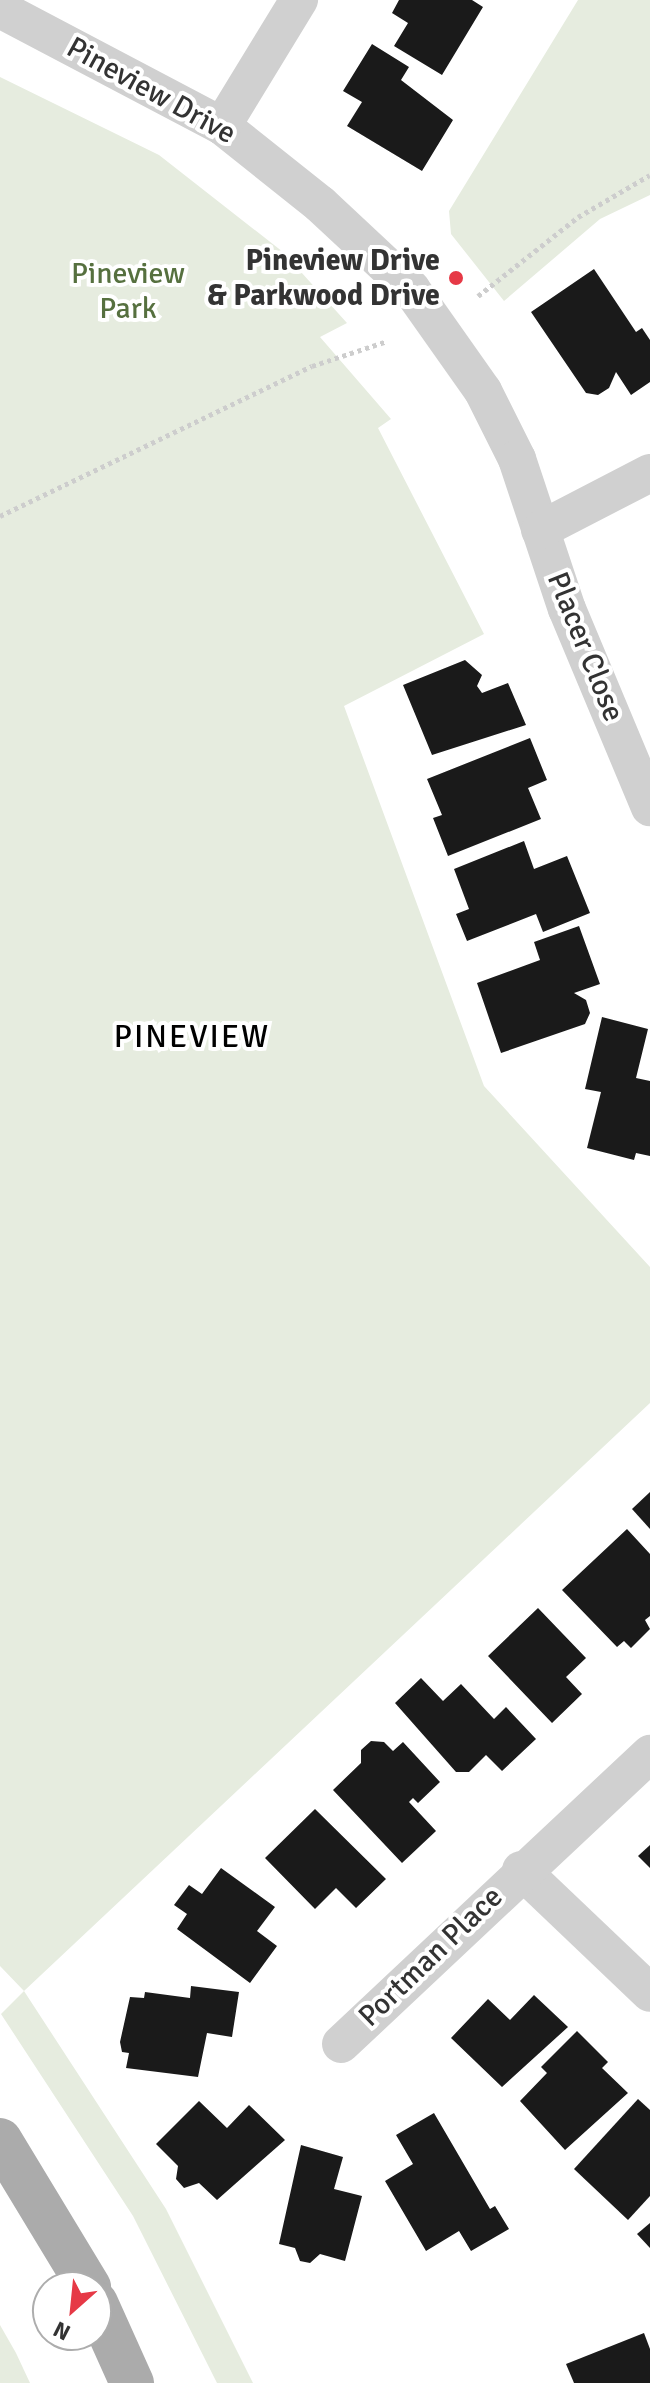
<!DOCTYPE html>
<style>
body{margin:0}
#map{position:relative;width:650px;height:2383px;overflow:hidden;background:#fff;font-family:Signika,sans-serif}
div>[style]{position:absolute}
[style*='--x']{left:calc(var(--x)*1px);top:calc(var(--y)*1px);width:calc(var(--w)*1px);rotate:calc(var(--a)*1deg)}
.green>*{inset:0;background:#e6ecdf}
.building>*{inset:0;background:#1a1a1a}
.path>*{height:5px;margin-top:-2.5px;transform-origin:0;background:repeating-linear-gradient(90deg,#cdcdcd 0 4px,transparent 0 8px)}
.minor>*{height:38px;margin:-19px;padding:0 19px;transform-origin:19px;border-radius:19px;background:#d0d0d0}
.major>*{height:44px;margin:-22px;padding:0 22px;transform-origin:22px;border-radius:22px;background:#ababab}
.dots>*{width:22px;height:22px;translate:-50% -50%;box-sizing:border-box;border:4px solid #fff;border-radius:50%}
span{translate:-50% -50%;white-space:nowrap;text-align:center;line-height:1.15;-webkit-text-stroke:8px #fff;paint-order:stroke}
.street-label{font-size:30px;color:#333}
.poi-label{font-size:30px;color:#333;font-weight:700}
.right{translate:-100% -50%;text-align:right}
.park-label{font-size:30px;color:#56703f}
.neighbourhood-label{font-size:32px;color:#000;letter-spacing:2px}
.north{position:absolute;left:32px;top:2271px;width:80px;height:80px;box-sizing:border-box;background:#fff;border:2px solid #adadad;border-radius:50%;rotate:207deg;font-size:22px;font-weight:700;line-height:32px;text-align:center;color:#333}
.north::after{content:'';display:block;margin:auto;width:28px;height:36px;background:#e63946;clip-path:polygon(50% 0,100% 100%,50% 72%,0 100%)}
</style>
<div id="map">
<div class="green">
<div style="clip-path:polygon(578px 0,650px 0,650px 195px,600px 219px,504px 301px,451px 234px,449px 211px)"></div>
<div style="clip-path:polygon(0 77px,159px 155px,283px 252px,347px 323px,320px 337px,391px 419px,378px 428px,484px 634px,344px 706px,484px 1086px,650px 1267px,650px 1403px,24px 1991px,166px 2209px,253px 2383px,217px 2383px,133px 2216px,1px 2014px,24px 1991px,0 1966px)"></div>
<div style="clip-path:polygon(0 2325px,16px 2353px,30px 2383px,0 2383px)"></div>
</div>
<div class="building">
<div style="clip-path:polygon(399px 0,472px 0,483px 7px,442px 75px,394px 46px,408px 23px,392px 13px)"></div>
<div style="clip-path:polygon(372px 44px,409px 67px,401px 80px,453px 120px,422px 171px,347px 126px,362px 102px,343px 91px)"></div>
<div style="clip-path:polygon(594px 269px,636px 332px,642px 328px,650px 340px,650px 382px,631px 395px,616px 372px,609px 388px,598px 395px,586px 393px,531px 312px)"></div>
<div style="clip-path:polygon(465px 660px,482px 675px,477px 686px,482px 693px,508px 683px,526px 725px,432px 755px,403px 685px)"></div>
<div style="clip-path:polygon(530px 738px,547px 780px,528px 788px,541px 819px,448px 856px,433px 818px,442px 815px,427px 779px)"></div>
<div style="clip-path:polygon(524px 841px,534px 869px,567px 856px,590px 913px,543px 932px,536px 914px,467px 941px,456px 914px,469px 909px,454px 869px)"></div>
<div style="clip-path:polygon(579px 926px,600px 984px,574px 993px,586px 1000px,590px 1013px,585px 1024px,501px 1053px,477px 983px,540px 960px,534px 942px)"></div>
<div style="clip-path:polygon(602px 1017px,648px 1029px,636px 1078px,650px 1081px,650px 1156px,636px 1153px,634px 1160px,587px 1148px,601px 1092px,585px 1089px)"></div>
<div style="clip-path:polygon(650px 1492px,650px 1529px,632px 1509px)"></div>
<div style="clip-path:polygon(627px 1529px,650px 1554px,650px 1616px,645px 1620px,650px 1629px,631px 1648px,624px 1641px,617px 1647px,562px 1590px)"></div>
<div style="clip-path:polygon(538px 1608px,586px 1658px,566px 1677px,582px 1694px,552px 1723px,488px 1656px)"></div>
<div style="clip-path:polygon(421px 1678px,443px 1701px,461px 1684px,494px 1719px,506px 1707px,536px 1739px,502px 1771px,486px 1755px,469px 1772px,456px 1772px,395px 1703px)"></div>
<div style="clip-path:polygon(371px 1741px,384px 1742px,393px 1751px,403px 1742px,440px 1782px,418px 1803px,413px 1798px,409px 1802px,436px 1831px,402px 1863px,333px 1790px,361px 1763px,361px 1750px)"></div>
<div style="clip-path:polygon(315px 1809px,386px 1879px,356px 1908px,336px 1888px,315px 1909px,265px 1858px)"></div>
<div style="clip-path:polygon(650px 1845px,650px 1868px,638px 1856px)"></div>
<div style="clip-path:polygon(221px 1868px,275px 1907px,257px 1931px,277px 1946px,250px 1983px,177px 1929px,187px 1914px,174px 1905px,189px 1885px,202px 1894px)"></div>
<div style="clip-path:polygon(191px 1986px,239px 1992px,232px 2037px,207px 2033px,198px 2077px,126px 2068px,129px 2053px,122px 2052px,120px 2042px,130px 1997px,144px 1998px,145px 1992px,190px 1998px)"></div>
<div style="clip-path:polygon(534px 1995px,568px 2027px,502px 2087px,451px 2038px,488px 1999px,510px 2020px)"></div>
<div style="clip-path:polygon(577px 2031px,608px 2062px,602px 2068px,628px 2093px,565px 2150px,520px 2101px,547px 2073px,541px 2067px)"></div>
<div style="clip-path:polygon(638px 2099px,650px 2110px,650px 2196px,628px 2220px,574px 2169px)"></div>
<div style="clip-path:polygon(199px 2101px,227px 2128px,249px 2105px,285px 2140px,217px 2200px,199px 2183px,184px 2188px,176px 2179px,178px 2166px,156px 2144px)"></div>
<div style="clip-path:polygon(434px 2113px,490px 2209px,495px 2206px,509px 2229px,471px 2251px,459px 2231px,426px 2251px,385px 2181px,413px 2164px,396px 2135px)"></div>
<div style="clip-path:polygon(301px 2145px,343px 2157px,334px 2189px,362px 2196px,345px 2261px,320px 2254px,310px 2263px,300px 2261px,295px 2248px,279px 2244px)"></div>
<div style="clip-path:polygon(650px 2223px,650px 2248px,637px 2234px)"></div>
<div style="clip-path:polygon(644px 2333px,650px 2349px,650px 2383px,574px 2383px,566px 2364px)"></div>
</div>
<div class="path">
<div style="--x:478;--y:296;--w:127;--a:-38.3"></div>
<div style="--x:578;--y:217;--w:83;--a:-30.3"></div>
<div style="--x:0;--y:516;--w:346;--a:-25.7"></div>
<div style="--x:312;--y:366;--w:79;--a:-18.4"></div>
</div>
<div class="minor">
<div style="--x:0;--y:9;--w:251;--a:27.8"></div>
<div style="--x:222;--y:126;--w:125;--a:38.5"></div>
<div style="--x:320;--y:204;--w:125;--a:43"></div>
<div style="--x:411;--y:289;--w:125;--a:54.8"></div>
<div style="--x:483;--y:391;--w:76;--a:63.4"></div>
<div style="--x:517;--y:459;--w:158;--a:71.6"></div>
<div style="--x:567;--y:609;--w:215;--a:67.3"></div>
<div style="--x:222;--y:126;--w:148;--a:-58.6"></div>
<div style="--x:540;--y:530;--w:124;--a:-27.4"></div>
<div style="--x:521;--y:1870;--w:178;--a:43.6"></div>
<div style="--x:341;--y:2044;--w:424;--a:-43.2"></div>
</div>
<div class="major">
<div style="--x:0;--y:2140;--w:172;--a:58.8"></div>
<div style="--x:96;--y:2303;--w:88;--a:65.8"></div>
</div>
<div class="dots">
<div style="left:456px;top:278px;background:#e63946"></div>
</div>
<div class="street-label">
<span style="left:151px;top:91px;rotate:29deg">Pineview Drive</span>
<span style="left:585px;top:647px;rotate:68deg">Placer Close</span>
<span style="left:431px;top:1957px;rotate:-44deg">Portman Place</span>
</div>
<div class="poi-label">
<span class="right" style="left:440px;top:278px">Pineview Drive<br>&amp; Parkwood Drive</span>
</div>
<div class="park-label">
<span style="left:128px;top:291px">Pineview<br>Park</span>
</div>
<div class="neighbourhood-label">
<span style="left:192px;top:1037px">PINEVIEW</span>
</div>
<div class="north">N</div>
</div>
